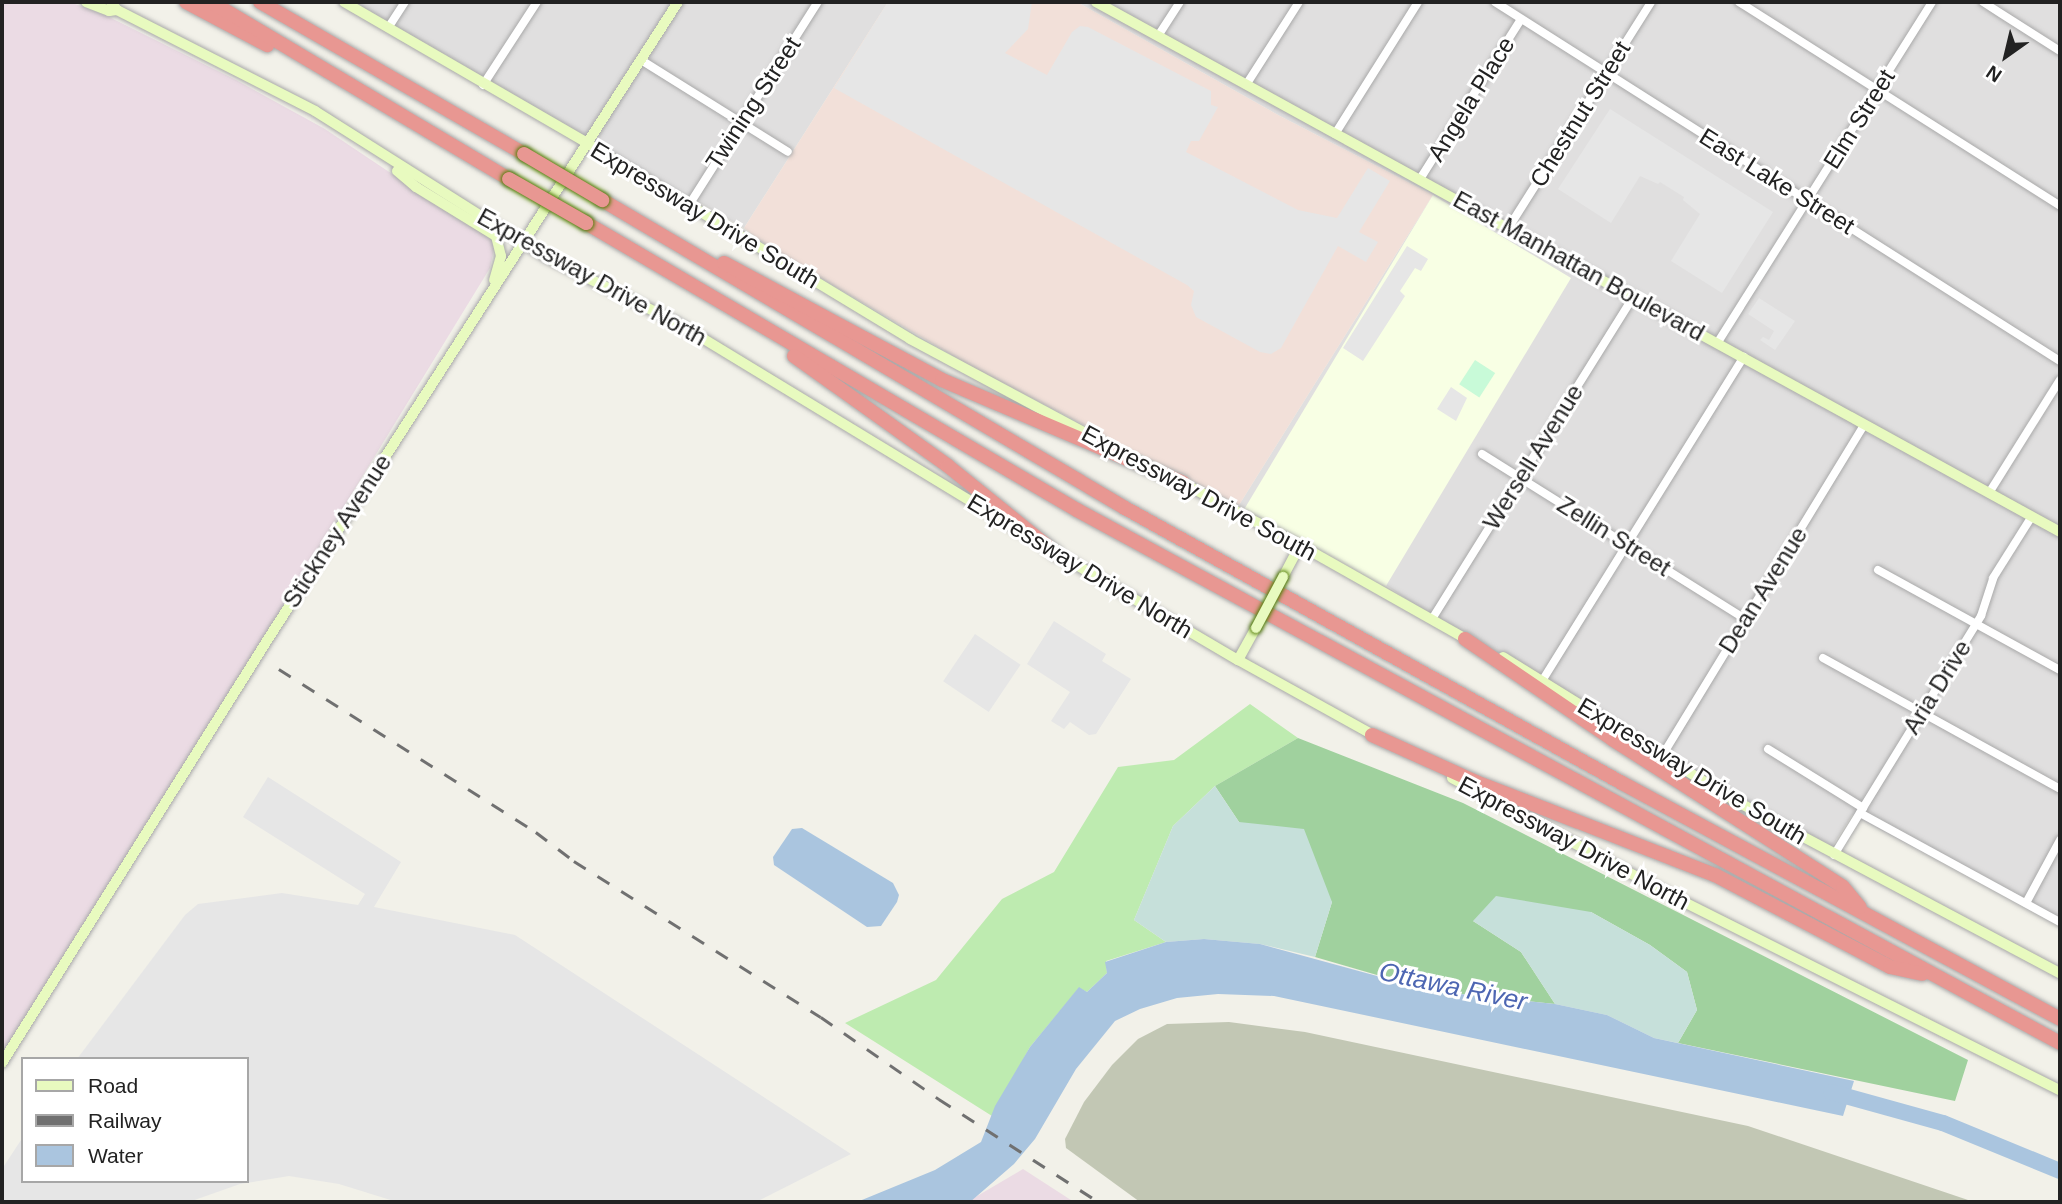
<!DOCTYPE html>
<style>
body{margin:0}
#map{position:relative;width:2062px;height:1204px;overflow:hidden;background:#f2f1e9;font-family:Arial,sans-serif}
div>[style]{position:absolute}
[style*='--x']{left:calc(var(--x)*1px);top:calc(var(--y)*1px);width:calc(var(--w)*1px);rotate:calc(var(--a)*1deg)}
.residential>*{inset:0;background:#e0dfdf}
.commercial>*{inset:0;background:#f2e0d9}
.industrial>*{inset:0;background:#ebdbe4}
.education>*{inset:0;background:#f8ffe4;transform-origin:0 0}
.construction>*{inset:0;background:#c2c7b4}
.grass>*{inset:0;background:#beebb0}
.forest>*{inset:0;background:#a0d19e}
.wetland>*{inset:0;background:#c6e0da}
.park>*{inset:0;background:#c8fad8;transform-origin:0 0}
.parking>*{inset:0;background:#e6e6e6;transform-origin:0 0}
.water>*{inset:0;background:#aac5df}
.river>*{height:16px;margin:-8px;padding:0 8px;transform-origin:8px;border-radius:8px;background:#aac5df}
.roads{filter:drop-shadow(0 0 2px #a9a9a9) drop-shadow(0 0 2px #a9a9a9)}
.street>*{height:8px;margin:-4px;padding:0 4px;transform-origin:4px;border-radius:4px;background:#fff}
.secondary>*{height:10px;margin:-5px;padding:0 5px;transform-origin:5px;border-radius:5px;background:#e8fabf}
.highway>*{height:14px;margin:-7px;padding:0 7px;transform-origin:7px;border-radius:7px;background:#e89792}
.rail>*{height:2.5px;margin-top:-1.25px;transform-origin:0;background:repeating-linear-gradient(90deg,#707070 0 14px,transparent 0 28px)}
.bridges{filter:drop-shadow(0 0 2px #517c05) drop-shadow(0 0 2px #517c05)}
.secondary-bridge>*{height:10px;margin:-5px;padding:0 5px;transform-origin:5px;border-radius:5px;background:#e8fabf}
.highway-bridge>*{height:14px;margin:-7px;padding:0 7px;transform-origin:7px;border-radius:7px;background:#e89792}
span{translate:-50% -50%;white-space:nowrap;text-align:center;line-height:1.15;-webkit-text-stroke:6px #fff;paint-order:stroke}
.street-label{font-size:24px;color:#222}
.water-label{font-size:26px;color:#4d66b2;font-style:italic}
.frame{position:absolute;inset:0;border:4px solid #222;pointer-events:none}
.legend{position:absolute;left:21px;top:1057px;width:228px;height:126px;box-sizing:border-box;background:#fff;border:2px solid #a7a7a7;margin:0;padding:9px 12px;list-style:none;font-size:21px;color:#222}
.legend li{display:flex;align-items:center;gap:14px;height:35px}
.legend b{width:35px;border:2px solid #a7a7a7}
.north{position:absolute;left:1971px;top:21px;width:70px;height:70px;-webkit-text-stroke:5px #fff;paint-order:stroke;rotate:214deg;font-size:19px;font-weight:700;line-height:28px;text-align:center;color:#222}
.north::after{content:'';display:block;margin:auto;width:24px;height:32px;background:#222;clip-path:polygon(50% 0,100% 100%,50% 72%,0 100%)}
</style>
<div id="map">
<div class="residential">
<div style="clip-path:polygon(350px 2px,888px 2px,744px 228px)"></div>
<div style="clip-path:polygon(1077px 2px,2060px 2px,2060px 924px,1852px 815px,1831px 848px,1465px 639px,1383px 583px,1239px 505px,1433px 195px,1280px 116px)"></div>
</div>
<div class="commercial">
<div style="clip-path:polygon(888px 2px,1077px 2px,1280px 116px,1433px 195px,1239px 505px,974px 368px,773px 250px,744px 228px)"></div>
</div>
<div class="industrial">
<div style="clip-path:polygon(2px 2px,70px 2px,109px 17px,236px 80px,325px 129px,416px 190px,484px 230px,495px 244px,490px 268px,2px 1065px)"></div>
<div style="clip-path:polygon(1023px 1169px,1074px 1202px,967px 1202px)"></div>
</div>
<div class="education">
<div style="left:1433px;top:195px;width:161px;height:366px;rotate:31deg"></div>
</div>
<div class="construction">
<div style="clip-path:polygon(1229px 1022px,1305px 1032px,1748px 1126px,1974px 1202px,1140px 1202px,1066px 1148px,1065px 1139px,1084px 1102px,1112px 1065px,1138px 1039px,1167px 1024px)"></div>
</div>
<div class="grass">
<div style="clip-path:polygon(1250px 704px,1298px 738px,1215px 786px,1173px 826px,1134px 920px,1166px 942px,1106px 961px,1107px 973px,1087px 992px,1079px 988px,1030px 1047px,992px 1116px,845px 1023px,936px 980px,1002px 899px,1054px 872px,1118px 767px,1174px 760px)"></div>
</div>
<div class="forest">
<div style="clip-path:polygon(1298px 738px,1463px 803px,1968px 1060px,1955px 1101px,1678px 1043px,1697px 1010px,1687px 972px,1650px 945px,1591px 912px,1473px 921px,1521px 952px,1555px 1004px,1432px 991px,1315px 957px,1332px 902px,1239px 822px,1215px 786px)"></div>
</div>
<div class="wetland">
<div style="clip-path:polygon(1215px 786px,1239px 822px,1304px 829px,1332px 902px,1315px 957px,1260px 944px,1204px 939px,1166px 942px,1134px 920px,1173px 826px)"></div>
<div style="clip-path:polygon(1496px 896px,1591px 912px,1650px 945px,1687px 972px,1697px 1010px,1678px 1043px,1654px 1038px,1607px 1015px,1555px 1004px,1521px 952px,1473px 921px)"></div>
</div>
<div class="park">
<div style="left:1475px;top:360px;width:24px;height:29px;rotate:33deg"></div>
</div>
<div class="parking">
<div style="clip-path:polygon(888px 2px,1032px 2px,1028px 29px,1005px 53px,1047px 75px,1072px 32px,1080px 26px,1088px 27px,1211px 91px,1211px 105px,1218px 107px,1199px 141px,1191px 141px,1186px 152px,1298px 210px,1337px 218px,1368px 168px,1390px 181px,1359px 232px,1378px 242px,1366px 262px,1338px 246px,1281px 348px,1271px 354px,1260px 352px,1196px 317px,1191px 305px,1194px 291px,1187px 285px,834px 88px)"></div>
<div style="clip-path:polygon(1610px 109px,1773px 212px,1722px 293px,1671px 261px,1700px 214px,1683px 200px,1684px 197px,1660px 182px,1658px 184px,1640px 176px,1611px 223px,1558px 189px)"></div>
<div style="clip-path:polygon(1407px 246px,1428px 259px,1421px 271px,1415px 268px,1400px 291px,1405px 296px,1363px 361px,1343px 348px)"></div>
<div style="clip-path:polygon(1759px 298px,1795px 321px,1775px 350px,1760px 340px,1763px 337px,1769px 340px,1774px 331px,1748px 314px)"></div>
<div style="clip-path:polygon(1451px 387px,1467px 398px,1456px 421px,1437px 409px)"></div>
<div style="clip-path:polygon(1054px 621px,1106px 654px,1102px 661px,1131px 679px,1096px 734px,1089px 735px,1070px 722px,1064px 729px,1051px 721px,1070px 692px,1027px 664px)"></div>
<div style="left:975px;top:634px;width:55px;height:57px;rotate:34deg"></div>
<div style="clip-path:polygon(268px 777px,401px 862px,374px 907px,515px 935px,851px 1154px,756px 1202px,397px 1202px,339px 1184px,289px 1176px,240px 1184px,189px 1202px,2px 1202px,2px 1169px,23px 1137px,23px 1181px,247px 1181px,247px 1059px,77px 1059px,185px 915px,198px 904px,282px 893px,358px 905px,365px 894px,243px 817px)"></div>
</div>
<div class="water">
<div style="clip-path:polygon(802px 828px,893px 883px,899px 895px,897px 902px,881px 926px,867px 927px,774px 865px,773px 857px,792px 829px)"></div>
<div style="clip-path:polygon(1204px 939px,1260px 944px,1432px 991px,1555px 1004px,1607px 1015px,1654px 1038px,1854px 1081px,1843px 1116px,1274px 996px,1218px 994px,1177px 998px,1140px 1009px,1115px 1021px,1076px 1069px,1035px 1139px,1014px 1164px,970px 1202px,857px 1202px,935px 1170px,981px 1142px,995px 1106px,1030px 1047px,1079px 987px,1087px 992px,1107px 973px,1105px 962px,1166px 942px)"></div>
</div>
<div class="river">
<div style="--x:1831;--y:1092;--w:116;--a:15.5"></div>
<div style="--x:1943;--y:1123;--w:126;--a:22.3"></div>
</div>
<div class="roads">
<div class="street">
<div style="--x:1495;--y:2;--w:669;--a:32.43"></div>
<div style="--x:1739;--y:2;--w:380;--a:32.4"></div>
<div style="--x:1983;--y:2;--w:91;--a:32.5"></div>
<div style="--x:388;--y:28;--w:31;--a:-57"></div>
<div style="--x:1158;--y:36;--w:40;--a:-57.1"></div>
<div style="--x:641;--y:60;--w:173;--a:32"></div>
<div style="--x:483;--y:85;--w:99;--a:-57"></div>
<div style="--x:1246;--y:85;--w:98;--a:-57.4"></div>
<div style="--x:1335;--y:134;--w:156;--a:-57.8"></div>
<div style="--x:1420;--y:179;--w:189;--a:-57.7"></div>
<div style="--x:689;--y:205;--w:241;--a:-57.6"></div>
<div style="--x:1509;--y:227;--w:266;--a:-57.7"></div>
<div style="--x:1718;--y:342;--w:402;--a:-57.8"></div>
<div style="--x:1482;--y:454;--w:310;--a:32.1"></div>
<div style="--x:1989;--y:493;--w:133;--a:-57.9"></div>
<div style="--x:1878;--y:570;--w:208;--a:28.8"></div>
<div style="--x:1432;--y:619;--w:381;--a:-58"></div>
<div style="--x:1823;--y:658;--w:271;--a:28.9"></div>
<div style="--x:1542;--y:681;--w:382;--a:-58.1"></div>
<div style="--x:1768;--y:749;--w:112;--a:31.8"></div>
<div style="--x:1662;--y:756;--w:389;--a:-58.6"></div>
<div style="--x:1860;--y:813;--w:228;--a:28.6"></div>
<div style="--x:1834;--y:855;--w:281;--a:-58.4"></div>
<div style="--x:1981;--y:616;--w:40;--a:-72"></div>
<div style="--x:1993;--y:578;--w:73;--a:-57.8"></div>
<div style="--x:2026;--y:903;--w:72;--a:-61.6"></div>
</div>
<div class="secondary">
<div style="--x:86;--y:2;--w:25;--a:21"></div>
<div style="--x:109;--y:11;--w:8;--a:-7"></div>
<div style="--x:111;--y:2;--w:10;--a:53"></div>
<div style="--x:117;--y:10;--w:222;--a:27"></div>
<div style="--x:315;--y:111;--w:273;--a:32.3"></div>
<div style="--x:546;--y:257;--w:145;--a:26.6"></div>
<div style="--x:676;--y:322;--w:405;--a:31.3"></div>
<div style="--x:344;--y:2;--w:281;--a:30.1"></div>
<div style="--x:587;--y:143;--w:378;--a:31.2"></div>
<div style="--x:910;--y:339;--w:216;--a:28.2"></div>
<div style="--x:1096;--y:2;--w:1100;--a:28.8"></div>
<div style="--x:397;--y:171;--w:25;--a:40"></div>
<div style="--x:416;--y:187;--w:94;--a:31.5"></div>
<div style="--x:496;--y:236;--w:21;--a:76"></div>
<div style="--x:501;--y:256;--w:25;--a:106"></div>
<div style="--x:1177;--y:480;--w:139;--a:27.9"></div>
<div style="--x:1300;--y:545;--w:195;--a:29.5"></div>
<div style="--x:1051;--y:550;--w:217;--a:30.5"></div>
<div style="--x:1238;--y:660;--w:159;--a:29"></div>
<div style="--x:1283;--y:577;--w:36;--a:-62"></div>
<div style="--x:1503;--y:657;--w:272;--a:31.8"></div>
<div style="--x:1734;--y:800;--w:369;--a:28"></div>
<div style="--x:1238;--y:660;--w:37;--a:-61"></div>
<div style="--x:1452;--y:778;--w:265;--a:28.1"></div>
<div style="--x:1686;--y:903;--w:418;--a:26.6"></div>
<div style="--x:2;--y:1063;--w:504;--a:-57.89"></div>
<div style="--x:270;--y:636;--w:754;--a:-57.24"></div>
</div>
<div class="highway">
<div style="--x:186;--y:2;--w:92;--a:28"></div>
<div style="--x:211;--y:2;--w:347;--a:30.7"></div>
<div style="--x:260;--y:2;--w:305;--a:29.9"></div>
<div style="--x:602;--y:200;--w:607;--a:30.49"></div>
<div style="--x:1125;--y:508;--w:568;--a:28.96"></div>
<div style="--x:1622;--y:783;--w:498;--a:28.3"></div>
<div style="--x:586;--y:223;--w:569;--a:30.31"></div>
<div style="--x:1077;--y:510;--w:1118;--a:28.47"></div>
<div style="--x:724;--y:263;--w:247;--a:28.2"></div>
<div style="--x:942;--y:380;--w:262;--a:23.1"></div>
<div style="--x:794;--y:356;--w:189;--a:35.5"></div>
<div style="--x:948;--y:466;--w:140;--a:38.9"></div>
<div style="--x:1465;--y:639;--w:178;--a:34.2"></div>
<div style="--x:1612;--y:739;--w:274;--a:32.6"></div>
<div style="--x:1843;--y:887;--w:26;--a:50"></div>
<div style="--x:1372;--y:735;--w:114;--a:24.3"></div>
<div style="--x:1476;--y:782;--w:256;--a:21.3"></div>
<div style="--x:1715;--y:875;--w:198;--a:27.7"></div>
<div style="--x:1890;--y:967;--w:33;--a:12"></div>
</div>
</div>
<div class="rail">
<div style="--x:279;--y:669;--w:304;--a:32.4"></div>
<div style="--x:536;--y:832;--w:48;--a:37.3"></div>
<div style="--x:574;--y:861;--w:292;--a:32.3"></div>
<div style="--x:821;--y:1017;--w:144;--a:34.8"></div>
<div style="--x:939;--y:1099;--w:190;--a:32.8"></div>
</div>
<div class="bridges">
<div class="secondary-bridge">
<div style="--x:1256;--y:628;--w:58;--a:-62.1"></div>
</div>
<div class="highway-bridge">
<div style="--x:524;--y:154;--w:91;--a:30.5"></div>
<div style="--x:509;--y:179;--w:89;--a:29.7"></div>
</div>
</div>
<div class="street-label">
<span style="left:1471px;top:99px;rotate:-58deg">Angela Place</span>
<span style="left:753px;top:103px;rotate:-57deg">Twining Street</span>
<span style="left:1580px;top:114px;rotate:-58deg">Chestnut Street</span>
<span style="left:1859px;top:119px;rotate:-58deg">Elm Street</span>
<span style="left:1777px;top:181px;rotate:32deg">East Lake Street</span>
<span style="left:705px;top:215px;rotate:31deg">Expressway Drive South</span>
<span style="left:1579px;top:266px;rotate:29deg">East Manhattan Boulevard</span>
<span style="left:592px;top:277px;rotate:29deg">Expressway Drive North</span>
<span style="left:1533px;top:457px;rotate:-58deg">Wersell Avenue</span>
<span style="left:1199px;top:493px;rotate:28deg">Expressway Drive South</span>
<span style="left:337px;top:531px;rotate:-57deg">Stickney Avenue</span>
<span style="left:1614px;top:536px;rotate:32deg">Zellin Street</span>
<span style="left:1080px;top:566px;rotate:31deg">Expressway Drive North</span>
<span style="left:1763px;top:590px;rotate:-58deg">Dean Avenue</span>
<span style="left:1937px;top:687px;rotate:-58deg">Aria Drive</span>
<span style="left:1692px;top:771px;rotate:31deg">Expressway Drive South</span>
<span style="left:1574px;top:843px;rotate:28deg">Expressway Drive North</span>
</div>
<div class="water-label">
<span style="left:1453px;top:987px;rotate:12deg">Ottawa River</span>
</div>
<div class="frame"></div>
<ul class="legend">
<li><b style="height:9px;background:#e8fabf"></b>Road</li>
<li><b style="height:9px;background:#707070"></b>Railway</li>
<li><b style="height:19px;background:#aac5df"></b>Water</li>
</ul>
<div class="north">N</div>
</div>
